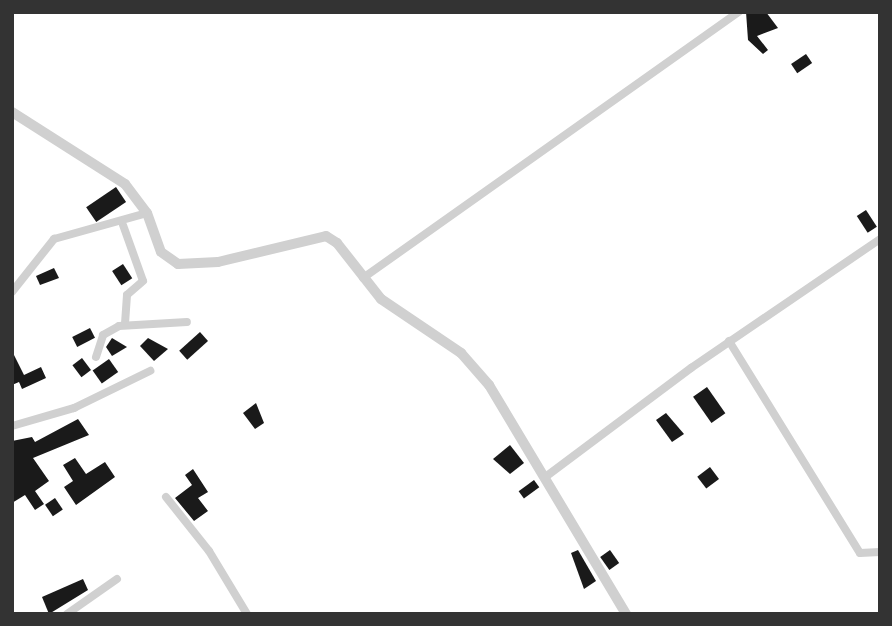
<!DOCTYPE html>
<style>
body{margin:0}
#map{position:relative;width:892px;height:626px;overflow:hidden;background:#fff;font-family:Quicksand,sans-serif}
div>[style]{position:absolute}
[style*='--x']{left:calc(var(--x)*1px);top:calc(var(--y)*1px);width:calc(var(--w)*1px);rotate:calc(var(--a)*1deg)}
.building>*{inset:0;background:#1a1a1a;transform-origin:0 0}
.minor>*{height:8px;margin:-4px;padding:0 4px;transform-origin:4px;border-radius:4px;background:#d0d0d0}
.tertiary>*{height:10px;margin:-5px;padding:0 5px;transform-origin:5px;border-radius:5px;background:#d0d0d0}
span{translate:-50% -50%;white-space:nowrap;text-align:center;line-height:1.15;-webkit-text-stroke:7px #fff;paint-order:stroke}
.frame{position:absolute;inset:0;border:14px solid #333;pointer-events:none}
</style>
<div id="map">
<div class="building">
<div style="clip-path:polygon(746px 12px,766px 12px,778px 28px,757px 36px,768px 50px,763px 54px,748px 40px)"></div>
<div style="left:806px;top:54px;width:11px;height:18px;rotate:56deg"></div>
<div style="left:116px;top:187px;width:18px;height:36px;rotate:56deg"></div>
<div style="left:866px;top:210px;width:20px;height:11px;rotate:57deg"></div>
<div style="left:123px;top:264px;width:17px;height:13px;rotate:57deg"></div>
<div style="clip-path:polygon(54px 268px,59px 278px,40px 285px,36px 276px)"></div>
<div style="left:90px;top:328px;width:11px;height:20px;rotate:63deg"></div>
<div style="left:200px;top:332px;width:12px;height:28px;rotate:48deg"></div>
<div style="clip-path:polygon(112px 338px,127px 347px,112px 356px,106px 347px)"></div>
<div style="clip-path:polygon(148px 338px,168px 349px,154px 361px,140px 346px)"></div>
<div style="clip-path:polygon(12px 351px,24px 375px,41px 367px,46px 378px,22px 389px,19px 382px,12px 385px)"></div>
<div style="left:82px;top:358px;width:15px;height:12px;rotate:53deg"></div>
<div style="left:109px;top:359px;width:16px;height:20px;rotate:55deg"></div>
<div style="left:707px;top:387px;width:32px;height:17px;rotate:55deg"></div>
<div style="clip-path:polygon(256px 403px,264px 423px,255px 429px,243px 413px)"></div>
<div style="clip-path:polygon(666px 413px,684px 434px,672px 442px,656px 420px)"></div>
<div style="clip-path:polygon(78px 419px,89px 435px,33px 458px,49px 481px,35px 491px,44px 504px,35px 510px,25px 495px,12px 503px,12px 441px,32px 437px,35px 442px)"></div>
<div style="clip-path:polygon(510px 445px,524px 463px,510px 474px,493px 459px)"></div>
<div style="clip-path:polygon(75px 458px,86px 474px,105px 462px,115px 477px,76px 505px,64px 487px,73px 481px,63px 465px)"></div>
<div style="left:710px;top:467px;width:15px;height:16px;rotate:53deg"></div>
<div style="clip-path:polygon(193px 469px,208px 492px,198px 498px,208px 511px,194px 521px,175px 498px,192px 485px,185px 475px)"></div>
<div style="left:534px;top:480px;width:9px;height:19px;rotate:54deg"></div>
<div style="left:55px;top:498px;width:14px;height:12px;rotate:56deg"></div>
<div style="clip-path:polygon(578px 550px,596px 581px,584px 589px,571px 553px)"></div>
<div style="left:610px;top:550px;width:16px;height:12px;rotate:55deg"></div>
<div style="clip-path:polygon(83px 579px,88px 590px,49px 614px,42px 597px)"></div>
</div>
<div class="minor">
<div style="--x:123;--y:225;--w:59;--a:70.3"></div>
<div style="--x:143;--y:281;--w:21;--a:139"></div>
<div style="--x:127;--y:295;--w:29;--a:94"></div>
<div style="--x:363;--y:278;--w:461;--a:-35.3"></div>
<div style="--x:12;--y:292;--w:68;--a:-51.6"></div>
<div style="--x:54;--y:239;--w:97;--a:-15.6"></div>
<div style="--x:729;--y:341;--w:249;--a:58.3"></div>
<div style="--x:860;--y:553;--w:20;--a:-3"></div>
<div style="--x:96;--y:357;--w:23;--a:-72"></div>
<div style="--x:103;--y:335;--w:18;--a:-29"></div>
<div style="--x:119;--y:326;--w:68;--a:-3.4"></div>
<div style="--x:12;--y:426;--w:65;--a:-16.2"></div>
<div style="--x:74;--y:408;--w:85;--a:-26"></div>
<div style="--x:544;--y:478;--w:184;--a:-36.8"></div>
<div style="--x:691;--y:368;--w:229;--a:-34.3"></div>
<div style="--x:166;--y:497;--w:69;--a:51.5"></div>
<div style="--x:209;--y:551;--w:74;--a:58.9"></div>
<div style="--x:67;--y:614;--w:61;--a:-35"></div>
</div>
<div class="tertiary">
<div style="--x:12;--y:112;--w:134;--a:32.5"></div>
<div style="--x:125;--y:184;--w:36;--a:53"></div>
<div style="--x:147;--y:213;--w:41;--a:70.3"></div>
<div style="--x:161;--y:252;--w:21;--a:35"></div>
<div style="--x:178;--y:264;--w:40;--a:-2.9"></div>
<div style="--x:218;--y:262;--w:111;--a:-13.5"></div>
<div style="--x:326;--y:236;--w:13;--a:32"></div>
<div style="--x:337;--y:243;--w:71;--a:51.8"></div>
<div style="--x:381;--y:299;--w:97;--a:34"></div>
<div style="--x:461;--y:353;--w:43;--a:48.8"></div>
<div style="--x:489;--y:385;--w:267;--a:59.1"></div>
</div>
<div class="frame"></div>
</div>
